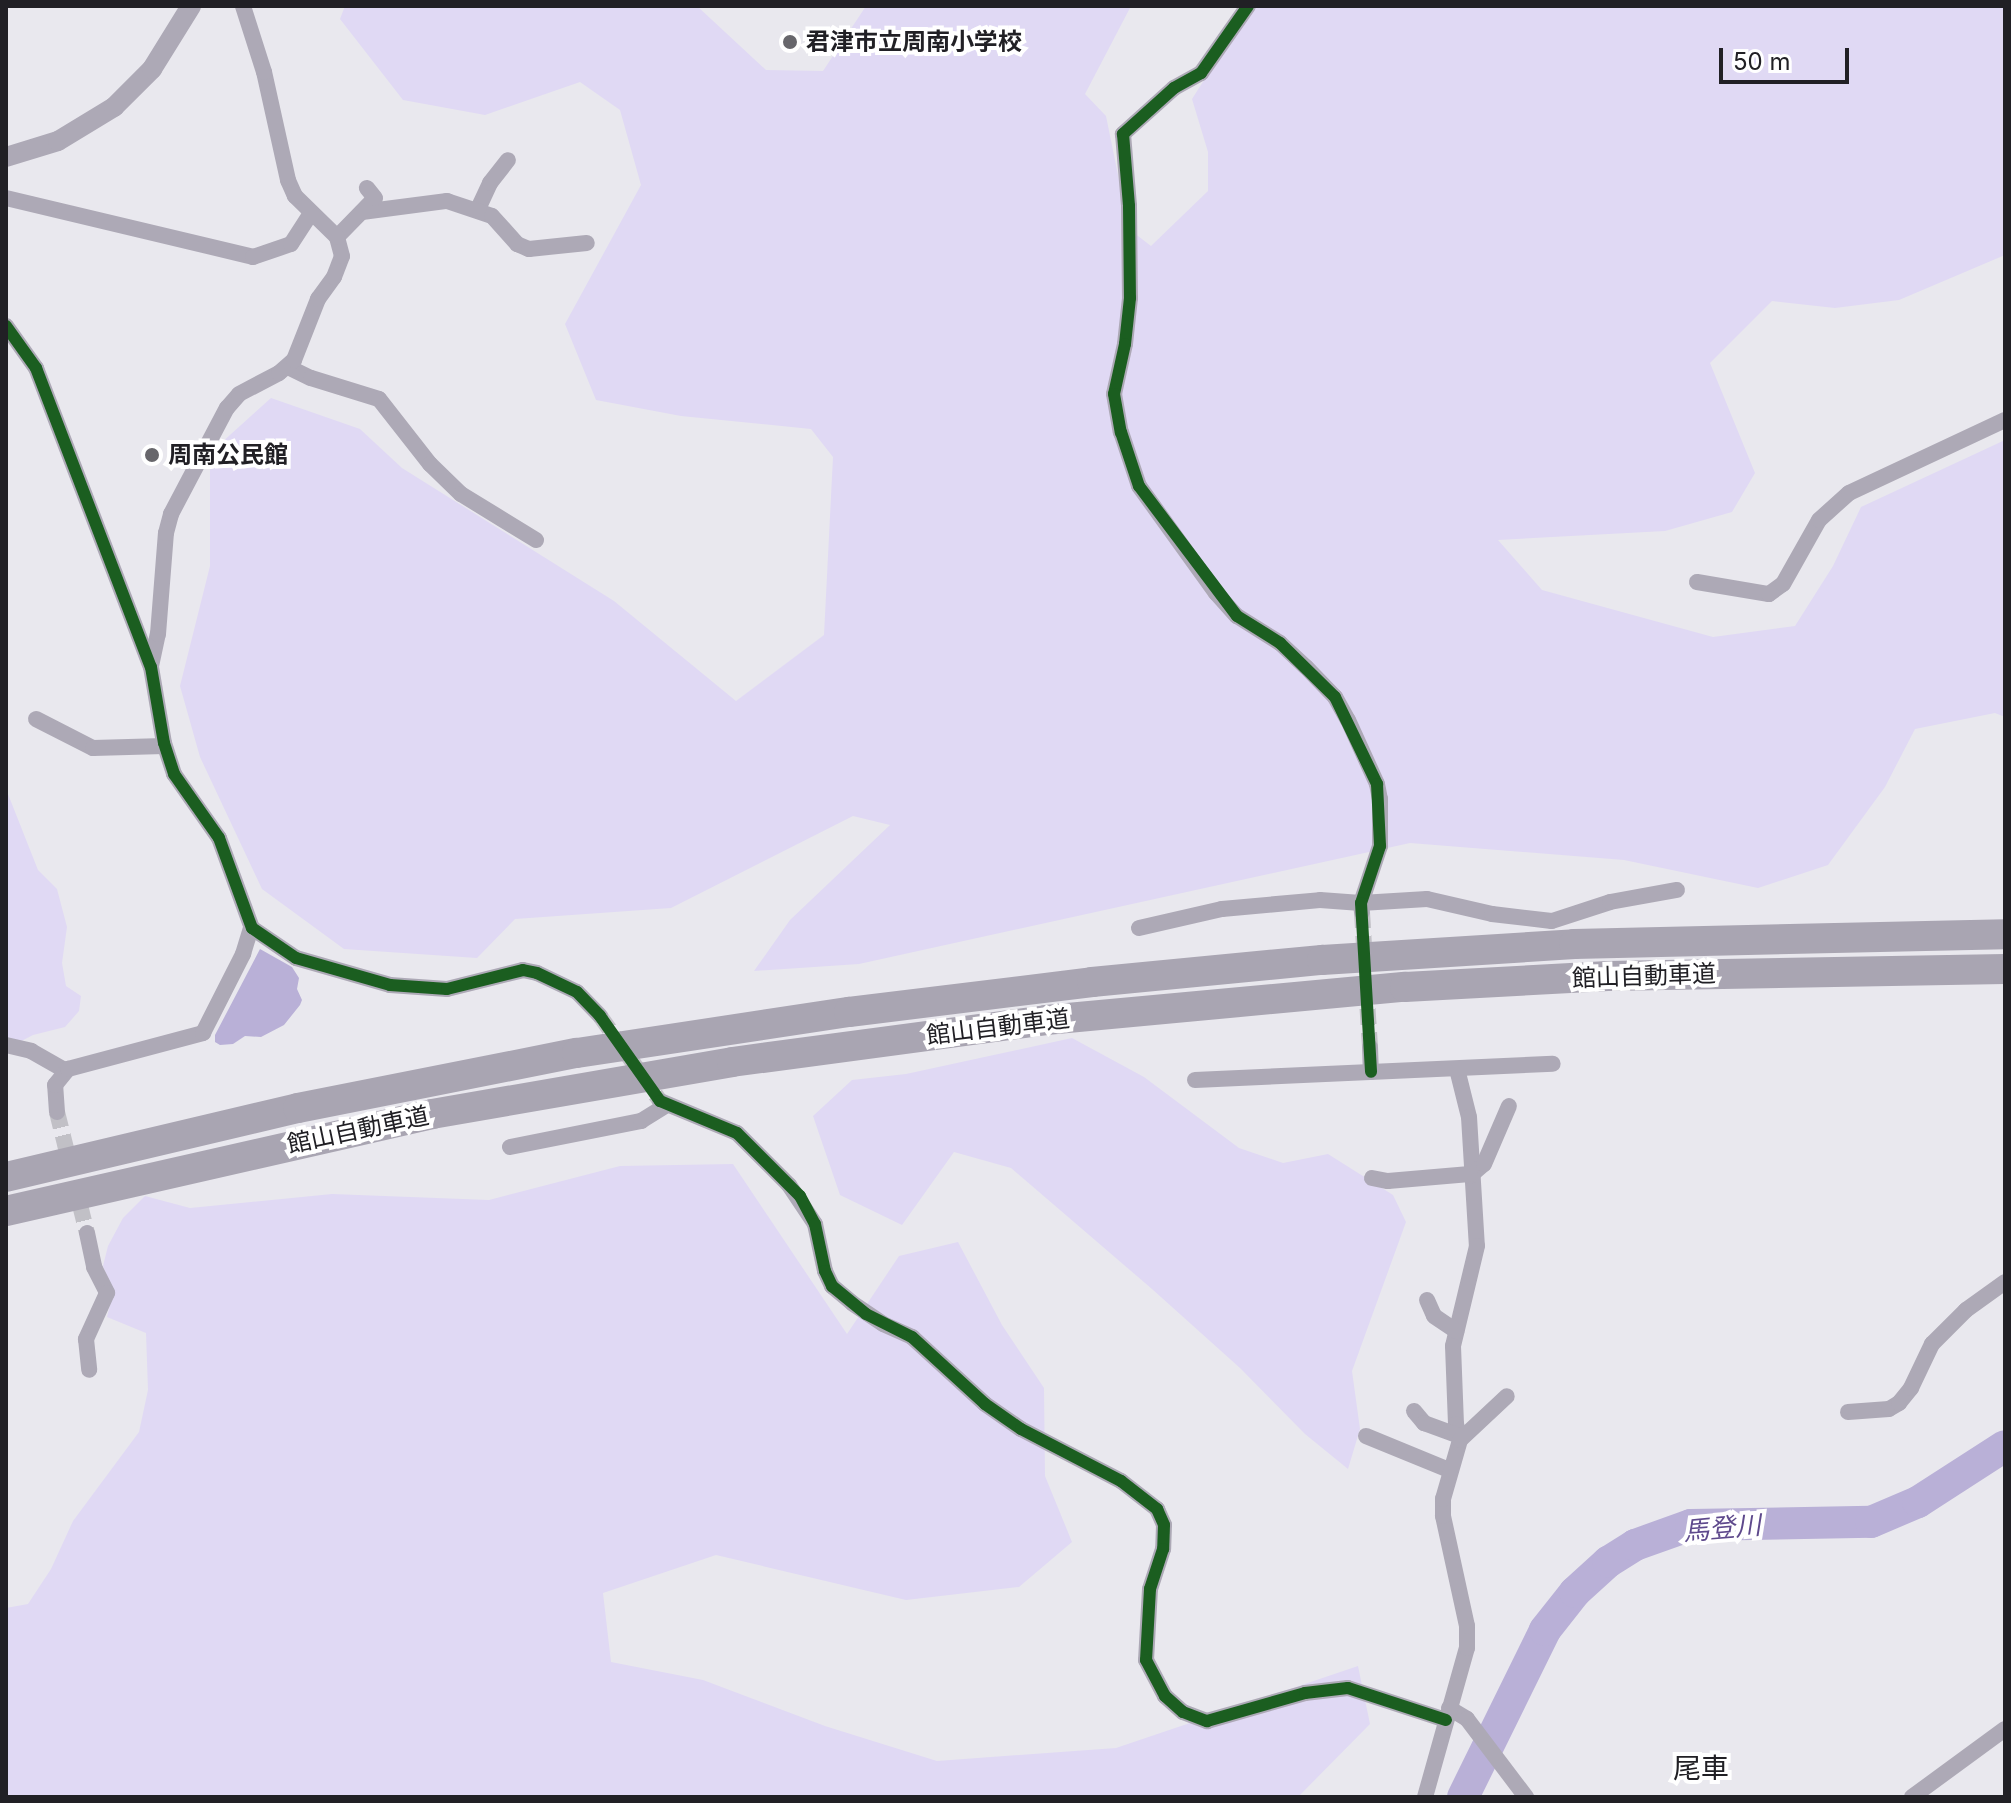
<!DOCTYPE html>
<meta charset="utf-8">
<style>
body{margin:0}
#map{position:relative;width:2011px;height:1803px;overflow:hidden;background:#e9e8ee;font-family:Inter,"Noto Sans JP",sans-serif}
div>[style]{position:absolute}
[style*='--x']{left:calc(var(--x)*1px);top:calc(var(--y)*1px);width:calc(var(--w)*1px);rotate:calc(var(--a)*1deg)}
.green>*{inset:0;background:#e0d9f4}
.water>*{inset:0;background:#b9b0d7}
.river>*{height:32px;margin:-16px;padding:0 16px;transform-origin:16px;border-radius:16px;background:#b9b0d7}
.minor-tunnel>*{height:16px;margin-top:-8px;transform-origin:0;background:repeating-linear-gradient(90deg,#c1c0c6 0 16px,transparent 0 24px)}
.minor>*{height:16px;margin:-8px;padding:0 8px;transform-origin:8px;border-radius:8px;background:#ada9b6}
.tertiary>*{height:20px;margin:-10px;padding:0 10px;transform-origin:10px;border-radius:10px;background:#ada9b6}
.motorway>*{height:30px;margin:-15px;padding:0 15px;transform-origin:15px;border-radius:15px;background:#a9a5b2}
.cycleway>*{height:12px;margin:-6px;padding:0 6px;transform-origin:6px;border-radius:6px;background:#1b5e20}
.dots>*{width:22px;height:22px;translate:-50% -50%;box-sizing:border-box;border:4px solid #fff;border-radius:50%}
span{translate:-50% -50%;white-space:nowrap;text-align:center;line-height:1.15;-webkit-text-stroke:8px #fff;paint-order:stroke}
.poi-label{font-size:24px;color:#212025;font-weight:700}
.left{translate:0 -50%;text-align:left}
.street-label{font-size:24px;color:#212025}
.water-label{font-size:26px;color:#5e498c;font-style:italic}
.quarter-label{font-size:28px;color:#212025}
.frame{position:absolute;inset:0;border:8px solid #212025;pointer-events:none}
.scale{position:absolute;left:1719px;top:48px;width:130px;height:36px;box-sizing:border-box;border:4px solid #212025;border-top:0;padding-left:10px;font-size:24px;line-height:28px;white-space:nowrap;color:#212025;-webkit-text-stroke:6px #fff;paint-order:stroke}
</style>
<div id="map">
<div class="green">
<div style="clip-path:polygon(345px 6px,697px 6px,766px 70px,823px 71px,866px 6px,1131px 6px,1085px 94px,1106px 116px,1129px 229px,1151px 246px,1208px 191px,1208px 152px,1192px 99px,1251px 6px,2005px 6px,2005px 255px,1899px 300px,1835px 308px,1772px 301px,1710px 363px,1755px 473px,1732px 512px,1665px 531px,1498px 540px,1542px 590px,1713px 637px,1795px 626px,1833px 566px,1861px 507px,2005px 440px,2005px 717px,1995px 713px,1915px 729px,1885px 787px,1828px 865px,1758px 888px,1624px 860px,1410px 843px,859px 964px,754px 971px,790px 920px,890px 825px,853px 816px,671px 908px,515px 919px,477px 958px,344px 949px,262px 889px,200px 757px,180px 686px,210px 566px,210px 453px,271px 398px,360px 429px,402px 468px,614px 601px,736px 701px,824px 635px,833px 457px,811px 429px,681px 416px,596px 400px,565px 324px,641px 185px,620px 110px,580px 82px,485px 115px,403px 100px,340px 19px)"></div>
<div style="clip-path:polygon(6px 789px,38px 870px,57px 889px,67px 927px,62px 963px,66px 986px,81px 996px,79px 1011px,65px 1027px,33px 1035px,6px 1049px)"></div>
<div style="clip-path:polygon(1072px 1038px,1144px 1077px,1239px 1148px,1283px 1163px,1328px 1154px,1393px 1195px,1406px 1222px,1352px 1371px,1360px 1429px,1348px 1469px,1305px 1434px,1240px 1368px,1152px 1289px,1011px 1168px,954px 1152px,902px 1225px,840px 1195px,813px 1116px,852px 1080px,906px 1074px)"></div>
<div style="clip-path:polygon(733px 1164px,847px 1334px,899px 1256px,958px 1242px,1002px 1325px,1044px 1388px,1045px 1476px,1072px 1542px,1019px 1587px,906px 1600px,716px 1555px,603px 1593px,611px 1662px,703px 1680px,825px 1726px,937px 1761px,1116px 1748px,1358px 1666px,1370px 1724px,1298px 1797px,6px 1797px,6px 1608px,28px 1604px,51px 1569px,73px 1521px,139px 1432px,148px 1390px,146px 1333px,107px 1317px,113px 1293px,103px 1266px,108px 1246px,123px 1218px,145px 1196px,190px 1208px,332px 1194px,489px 1200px,620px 1166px)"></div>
</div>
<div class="water">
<div style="clip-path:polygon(260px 949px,292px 967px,299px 978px,297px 989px,302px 1000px,300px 1005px,284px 1025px,261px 1037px,245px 1036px,233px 1044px,220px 1045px,215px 1042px,215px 1035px)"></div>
</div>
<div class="river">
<div style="--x:1463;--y:1797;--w:186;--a:-63.8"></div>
<div style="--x:1545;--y:1630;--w:48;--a:-51.7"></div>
<div style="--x:1575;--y:1592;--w:45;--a:-42.3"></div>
<div style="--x:1608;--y:1562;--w:32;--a:-32"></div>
<div style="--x:1635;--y:1545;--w:59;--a:-19.7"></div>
<div style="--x:1691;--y:1525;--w:180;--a:-1"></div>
<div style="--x:1871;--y:1522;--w:51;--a:-23.1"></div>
<div style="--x:1918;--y:1502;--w:103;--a:-32.8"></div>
</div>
<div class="minor-tunnel">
<div style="--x:1362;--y:912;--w:50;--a:86.6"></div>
<div style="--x:1366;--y:985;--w:62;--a:86.3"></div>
<div style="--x:600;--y:1016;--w:104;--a:54.8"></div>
<div style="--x:57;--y:1112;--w:125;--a:76.1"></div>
</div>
<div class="minor">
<div style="--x:1248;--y:6;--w:82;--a:125"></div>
<div style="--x:1201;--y:73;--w:31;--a:151"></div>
<div style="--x:1174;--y:88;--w:69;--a:138"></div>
<div style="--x:1123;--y:134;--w:72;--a:85.2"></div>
<div style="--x:1129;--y:206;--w:92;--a:89.4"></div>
<div style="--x:1130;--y:298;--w:46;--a:96.2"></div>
<div style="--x:1125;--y:344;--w:51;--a:102.4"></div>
<div style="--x:1114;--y:394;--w:39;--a:80"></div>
<div style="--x:1121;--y:432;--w:57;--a:71.6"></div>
<div style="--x:1139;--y:486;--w:132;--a:54.3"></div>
<div style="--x:1216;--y:593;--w:31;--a:48"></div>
<div style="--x:1237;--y:616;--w:51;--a:32.1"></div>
<div style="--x:1280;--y:643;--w:35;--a:43"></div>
<div style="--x:1306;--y:667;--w:42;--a:46"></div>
<div style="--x:1335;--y:697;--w:26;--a:61"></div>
<div style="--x:1348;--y:720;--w:70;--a:65.6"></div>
<div style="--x:1377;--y:784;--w:15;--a:79"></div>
<div style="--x:1380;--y:799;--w:47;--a:90"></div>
<div style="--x:1380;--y:846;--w:60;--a:108.4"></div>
<div style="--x:1361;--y:903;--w:9;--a:84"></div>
<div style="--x:6;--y:198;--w:254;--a:13.4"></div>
<div style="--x:253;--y:257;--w:40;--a:-18.9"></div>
<div style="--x:291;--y:244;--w:37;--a:-57"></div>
<div style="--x:478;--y:209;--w:29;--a:-65"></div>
<div style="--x:490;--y:183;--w:29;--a:-52"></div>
<div style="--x:362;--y:212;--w:86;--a:-7.4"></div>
<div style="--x:447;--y:201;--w:47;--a:18.4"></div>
<div style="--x:492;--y:216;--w:38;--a:48"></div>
<div style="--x:517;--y:244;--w:13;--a:23"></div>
<div style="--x:529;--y:249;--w:58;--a:-5.9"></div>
<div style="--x:337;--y:237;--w:54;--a:-45.7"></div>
<div style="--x:375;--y:198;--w:13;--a:-129"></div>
<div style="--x:6;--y:326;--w:52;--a:54.5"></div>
<div style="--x:36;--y:368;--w:320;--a:69"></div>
<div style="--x:151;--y:667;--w:77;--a:80.3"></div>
<div style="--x:164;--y:743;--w:33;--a:72"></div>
<div style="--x:174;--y:774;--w:78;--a:54.9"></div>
<div style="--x:219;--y:838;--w:96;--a:69.9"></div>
<div style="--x:252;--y:928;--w:53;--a:34.3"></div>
<div style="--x:296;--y:958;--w:98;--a:16"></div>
<div style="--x:390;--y:985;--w:57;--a:4"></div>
<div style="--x:447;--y:989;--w:78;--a:-14"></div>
<div style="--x:523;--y:970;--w:14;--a:12"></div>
<div style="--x:537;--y:973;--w:44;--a:25.4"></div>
<div style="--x:577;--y:992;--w:33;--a:46"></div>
<div style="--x:288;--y:367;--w:25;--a:26"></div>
<div style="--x:311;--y:378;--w:71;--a:17.2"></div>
<div style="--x:379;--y:399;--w:83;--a:51.9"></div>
<div style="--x:430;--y:464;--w:43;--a:44.1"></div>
<div style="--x:461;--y:494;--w:88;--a:31.5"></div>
<div style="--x:1697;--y:582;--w:73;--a:9.5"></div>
<div style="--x:1769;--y:594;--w:17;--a:-36"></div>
<div style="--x:1783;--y:584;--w:73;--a:-60.6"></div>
<div style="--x:1819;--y:520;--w:40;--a:-42"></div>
<div style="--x:1849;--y:493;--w:172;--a:-25.1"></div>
<div style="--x:151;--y:666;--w:33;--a:-78"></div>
<div style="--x:158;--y:634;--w:101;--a:-85.5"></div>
<div style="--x:166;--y:533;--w:20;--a:-75"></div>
<div style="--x:171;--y:514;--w:120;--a:-62.2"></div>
<div style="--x:227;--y:408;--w:18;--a:-49"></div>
<div style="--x:239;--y:394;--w:45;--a:-27.7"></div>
<div style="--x:279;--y:373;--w:20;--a:-41"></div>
<div style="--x:294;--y:360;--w:66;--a:-68.5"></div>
<div style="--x:318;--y:299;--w:27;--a:-54"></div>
<div style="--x:334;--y:277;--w:22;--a:-69"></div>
<div style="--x:342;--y:256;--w:20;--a:-105"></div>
<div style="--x:337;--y:237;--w:59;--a:-135.7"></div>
<div style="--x:295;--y:196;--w:17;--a:-114"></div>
<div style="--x:288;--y:180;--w:111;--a:-102.5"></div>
<div style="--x:264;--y:72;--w:69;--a:-107.7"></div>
<div style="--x:36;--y:719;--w:64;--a:27"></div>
<div style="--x:93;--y:748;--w:71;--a:-1.6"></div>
<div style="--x:1139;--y:928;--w:85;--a:-12.9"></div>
<div style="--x:1222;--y:909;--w:98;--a:-5.2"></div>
<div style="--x:1320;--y:900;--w:41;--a:4.2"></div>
<div style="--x:1361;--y:903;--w:66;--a:-3.5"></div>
<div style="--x:1427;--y:899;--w:67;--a:13"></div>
<div style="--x:1492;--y:914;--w:60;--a:6.7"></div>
<div style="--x:1552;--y:921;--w:61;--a:-18.1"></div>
<div style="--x:1610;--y:902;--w:68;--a:-10.2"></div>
<div style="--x:6;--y:1045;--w:26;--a:13"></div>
<div style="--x:31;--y:1051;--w:40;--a:29.7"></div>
<div style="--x:1370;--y:1047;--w:25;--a:88"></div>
<div style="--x:1457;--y:1069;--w:49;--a:76"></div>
<div style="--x:1469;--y:1117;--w:129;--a:86.5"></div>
<div style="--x:1477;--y:1246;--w:103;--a:103.5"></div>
<div style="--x:1453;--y:1346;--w:78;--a:87.8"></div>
<div style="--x:1456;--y:1424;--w:16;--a:76"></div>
<div style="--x:1195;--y:1080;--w:358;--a:-2.6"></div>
<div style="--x:660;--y:1101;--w:83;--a:22.6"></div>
<div style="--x:737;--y:1133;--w:74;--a:45"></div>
<div style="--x:789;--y:1185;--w:47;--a:56.3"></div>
<div style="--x:815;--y:1224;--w:48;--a:78"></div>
<div style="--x:825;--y:1271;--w:17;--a:65"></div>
<div style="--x:832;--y:1286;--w:26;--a:40"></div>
<div style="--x:852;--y:1303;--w:37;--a:34"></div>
<div style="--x:883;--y:1324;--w:32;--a:24"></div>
<div style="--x:912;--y:1337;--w:99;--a:42.5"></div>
<div style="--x:985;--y:1404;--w:44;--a:34.8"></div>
<div style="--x:1021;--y:1429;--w:113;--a:27.5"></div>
<div style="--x:1121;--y:1481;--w:46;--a:37.9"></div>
<div style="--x:1157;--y:1509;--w:17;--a:66"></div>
<div style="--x:1164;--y:1525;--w:24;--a:92"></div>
<div style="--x:1163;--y:1549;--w:42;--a:108"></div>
<div style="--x:1150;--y:1589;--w:71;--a:93.2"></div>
<div style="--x:1146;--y:1660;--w:41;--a:62.2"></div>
<div style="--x:1165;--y:1696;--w:24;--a:42"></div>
<div style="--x:1183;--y:1712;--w:26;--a:21"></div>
<div style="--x:1207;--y:1721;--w:102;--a:-15.9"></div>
<div style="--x:1305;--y:1693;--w:43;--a:-6.6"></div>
<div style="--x:1348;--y:1688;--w:103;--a:18.1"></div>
<div style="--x:57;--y:1112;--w:27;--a:-94"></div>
<div style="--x:55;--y:1085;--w:21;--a:-51"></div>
<div style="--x:68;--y:1069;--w:140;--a:-14.9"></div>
<div style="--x:203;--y:1033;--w:89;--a:-63.1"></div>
<div style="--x:243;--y:954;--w:28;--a:-73"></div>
<div style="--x:510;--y:1147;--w:134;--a:-11.2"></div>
<div style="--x:641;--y:1121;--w:28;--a:-32"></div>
<div style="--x:1470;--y:1176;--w:18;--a:-41"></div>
<div style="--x:1484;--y:1164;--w:63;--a:-66.7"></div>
<div style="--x:1372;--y:1178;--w:16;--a:11"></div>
<div style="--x:1388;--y:1181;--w:82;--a:-4.9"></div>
<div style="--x:87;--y:1233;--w:35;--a:78"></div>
<div style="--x:94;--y:1267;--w:29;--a:63"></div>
<div style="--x:107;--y:1293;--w:51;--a:114.5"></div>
<div style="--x:86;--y:1339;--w:31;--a:84"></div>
<div style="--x:1427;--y:1300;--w:17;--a:66"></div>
<div style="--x:1434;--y:1316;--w:27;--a:34"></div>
<div style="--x:1414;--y:1411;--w:16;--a:50"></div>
<div style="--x:1424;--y:1423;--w:37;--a:20"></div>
<div style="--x:1848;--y:1412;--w:41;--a:-4.2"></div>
<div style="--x:1889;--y:1409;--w:12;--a:-31"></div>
<div style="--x:1899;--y:1403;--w:19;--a:-51"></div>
<div style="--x:1911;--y:1388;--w:49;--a:-64.5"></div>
<div style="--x:1932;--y:1344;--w:48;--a:-45"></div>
<div style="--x:1966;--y:1310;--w:48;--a:-35.7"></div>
<div style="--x:1366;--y:1436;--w:90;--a:22.3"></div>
<div style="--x:1449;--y:1708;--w:21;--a:31"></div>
<div style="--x:1467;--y:1719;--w:98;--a:52.9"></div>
<div style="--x:1425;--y:1797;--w:155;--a:-74.3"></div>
<div style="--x:1467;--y:1648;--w:22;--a:-90"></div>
<div style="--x:1467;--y:1626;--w:113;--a:-102.3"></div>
<div style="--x:1443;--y:1516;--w:17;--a:-90"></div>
<div style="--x:1443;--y:1499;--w:61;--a:-73.9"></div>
<div style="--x:1460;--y:1440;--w:64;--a:-43.1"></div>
<div style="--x:1912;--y:1797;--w:115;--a:-36.2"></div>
</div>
<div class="tertiary">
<div style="--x:6;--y:157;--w:54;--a:-17.1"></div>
<div style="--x:58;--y:141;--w:66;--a:-31.3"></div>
<div style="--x:114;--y:107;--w:54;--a:-45"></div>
<div style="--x:152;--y:69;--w:74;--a:-58.2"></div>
</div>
<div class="motorway">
<div style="--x:6;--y:1177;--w:300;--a:-13.3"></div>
<div style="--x:298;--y:1108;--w:284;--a:-11.2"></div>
<div style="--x:577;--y:1053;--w:275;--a:-8.6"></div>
<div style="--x:849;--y:1012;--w:245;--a:-7"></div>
<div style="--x:1092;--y:982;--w:231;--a:-5.5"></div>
<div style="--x:1322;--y:960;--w:253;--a:-3.6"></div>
<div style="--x:1574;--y:944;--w:431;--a:-1.3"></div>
<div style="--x:6;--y:1211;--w:437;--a:-12.8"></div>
<div style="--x:432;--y:1114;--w:304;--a:-9.8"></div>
<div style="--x:732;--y:1062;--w:317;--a:-7.6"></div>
<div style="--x:1046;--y:1020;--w:361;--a:-5.3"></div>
<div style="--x:1405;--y:987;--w:203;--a:-3.1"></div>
<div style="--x:1608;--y:976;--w:397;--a:-1"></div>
</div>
<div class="cycleway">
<div style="--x:1248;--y:6;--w:82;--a:125"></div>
<div style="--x:1201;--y:73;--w:31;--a:151"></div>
<div style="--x:1174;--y:88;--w:69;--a:138"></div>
<div style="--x:1123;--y:134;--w:72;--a:85.2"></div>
<div style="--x:1129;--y:206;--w:92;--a:89.4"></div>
<div style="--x:1130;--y:298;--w:46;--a:96.2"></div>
<div style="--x:1125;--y:344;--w:51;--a:102.4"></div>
<div style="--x:1114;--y:394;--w:39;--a:80"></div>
<div style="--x:1121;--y:432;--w:57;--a:71.6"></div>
<div style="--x:1139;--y:486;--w:163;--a:53"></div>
<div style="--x:1237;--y:616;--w:51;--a:32.1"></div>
<div style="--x:1280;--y:643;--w:77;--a:44.5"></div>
<div style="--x:1335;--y:697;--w:97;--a:64.2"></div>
<div style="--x:1377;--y:784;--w:62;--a:87.2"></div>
<div style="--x:1380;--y:846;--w:60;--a:108.4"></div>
<div style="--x:1361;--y:903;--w:169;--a:86.6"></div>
<div style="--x:6;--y:326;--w:52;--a:54.5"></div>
<div style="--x:36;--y:368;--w:320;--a:69"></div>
<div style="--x:151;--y:667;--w:77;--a:80.3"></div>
<div style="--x:164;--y:743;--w:33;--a:72"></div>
<div style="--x:174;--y:774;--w:78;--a:54.9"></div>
<div style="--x:219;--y:838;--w:96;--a:69.9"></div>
<div style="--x:252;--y:928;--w:53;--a:34.3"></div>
<div style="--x:296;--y:958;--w:98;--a:16"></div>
<div style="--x:390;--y:985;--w:57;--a:4"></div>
<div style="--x:447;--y:989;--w:78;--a:-14"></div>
<div style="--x:523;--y:970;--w:14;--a:12"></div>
<div style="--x:537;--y:973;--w:44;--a:25.4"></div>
<div style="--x:577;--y:992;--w:33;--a:46"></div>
<div style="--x:600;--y:1016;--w:104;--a:54.8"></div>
<div style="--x:660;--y:1101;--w:83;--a:22.6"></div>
<div style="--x:737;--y:1133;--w:89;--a:45"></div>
<div style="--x:800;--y:1196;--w:32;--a:62"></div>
<div style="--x:815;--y:1224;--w:48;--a:78"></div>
<div style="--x:825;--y:1271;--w:17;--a:65"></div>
<div style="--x:832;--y:1286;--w:44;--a:39.5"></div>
<div style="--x:866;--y:1314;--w:51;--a:26.6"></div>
<div style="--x:912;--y:1337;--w:99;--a:42.5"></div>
<div style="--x:985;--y:1404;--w:44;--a:34.8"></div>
<div style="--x:1021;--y:1429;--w:113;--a:27.5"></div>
<div style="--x:1121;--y:1481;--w:46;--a:37.9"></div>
<div style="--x:1157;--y:1509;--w:17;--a:66"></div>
<div style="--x:1164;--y:1525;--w:24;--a:92"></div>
<div style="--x:1163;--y:1549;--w:42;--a:108"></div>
<div style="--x:1150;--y:1589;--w:71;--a:93.2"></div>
<div style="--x:1146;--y:1660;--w:41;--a:62.2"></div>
<div style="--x:1165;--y:1696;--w:24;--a:42"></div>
<div style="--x:1183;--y:1712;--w:26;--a:21"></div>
<div style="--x:1207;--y:1721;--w:102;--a:-15.9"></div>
<div style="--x:1305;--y:1693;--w:43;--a:-6.6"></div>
<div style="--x:1348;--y:1688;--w:103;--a:18.1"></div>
</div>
<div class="dots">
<div style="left:790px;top:42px;background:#67666b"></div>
<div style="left:152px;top:455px;background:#67666b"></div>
</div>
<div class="poi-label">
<span class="left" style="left:806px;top:42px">君津市立周南小学校</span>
<span class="left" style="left:168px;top:455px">周南公民館</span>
</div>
<div class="street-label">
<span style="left:1644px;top:976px;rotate:-2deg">館山自動車道</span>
<span style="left:998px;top:1027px;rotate:-7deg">館山自動車道</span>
<span style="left:358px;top:1130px;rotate:-12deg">館山自動車道</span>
</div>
<div class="water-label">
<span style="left:1722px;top:1528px;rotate:-5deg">馬登川</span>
</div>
<div class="quarter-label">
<span style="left:1701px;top:1768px">尾車</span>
</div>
<div class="frame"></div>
<div class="scale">50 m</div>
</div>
